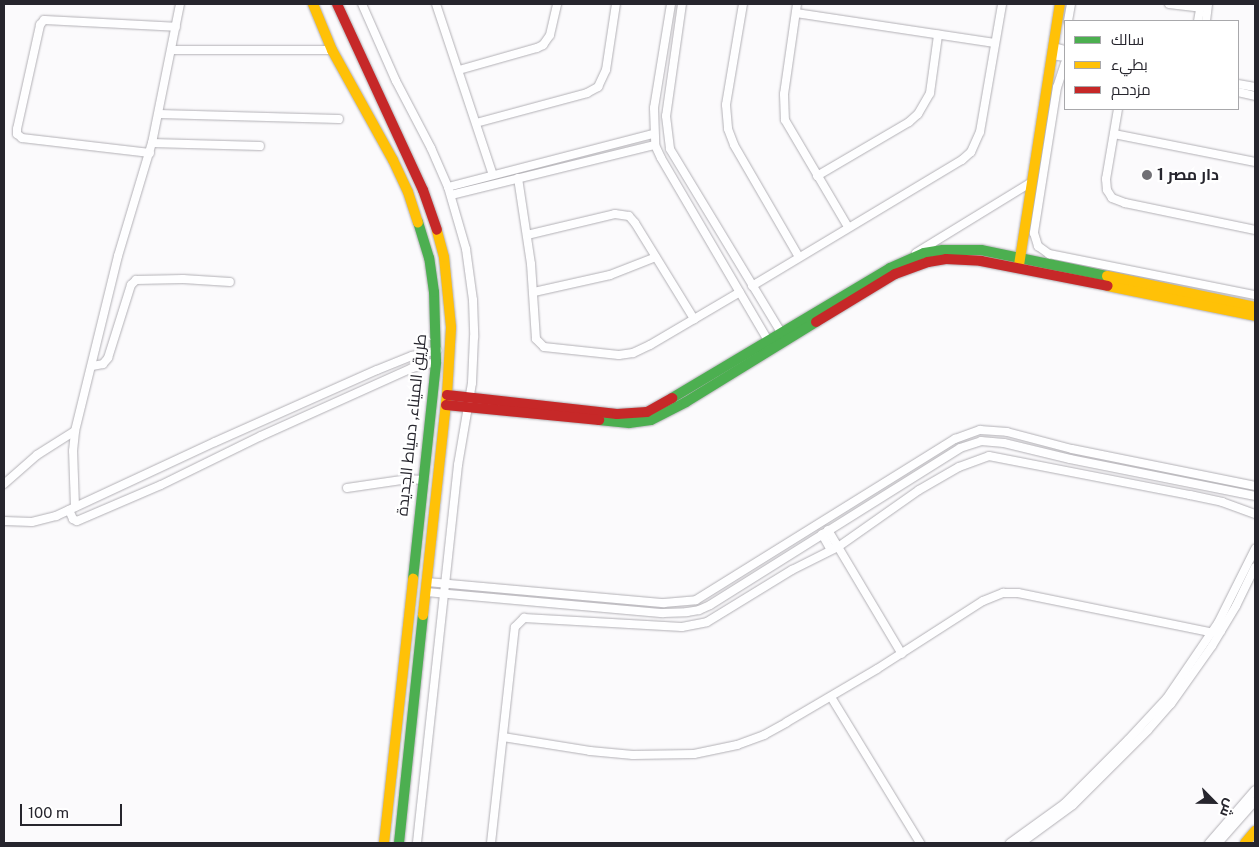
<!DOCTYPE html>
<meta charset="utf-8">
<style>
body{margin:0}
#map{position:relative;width:1259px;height:847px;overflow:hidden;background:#fbfafc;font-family:"Public Sans",Cairo,sans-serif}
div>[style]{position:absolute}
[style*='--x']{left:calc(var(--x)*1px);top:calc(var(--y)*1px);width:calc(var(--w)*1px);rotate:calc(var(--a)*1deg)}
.roads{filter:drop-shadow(0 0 1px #b2b0b5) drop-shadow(0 0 1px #b2b0b5)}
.street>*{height:8px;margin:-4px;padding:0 4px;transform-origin:4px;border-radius:4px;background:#fefeff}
.fast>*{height:10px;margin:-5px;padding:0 5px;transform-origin:5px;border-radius:5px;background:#4caf50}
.slow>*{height:10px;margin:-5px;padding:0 5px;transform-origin:5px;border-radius:5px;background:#ffc107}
.jam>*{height:10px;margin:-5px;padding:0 5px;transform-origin:5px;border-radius:5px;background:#c62828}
.dots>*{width:14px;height:14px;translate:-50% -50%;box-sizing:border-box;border:2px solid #fff;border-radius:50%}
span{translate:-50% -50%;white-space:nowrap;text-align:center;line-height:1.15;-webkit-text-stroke:4.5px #fff;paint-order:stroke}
.poi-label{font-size:16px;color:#26252d;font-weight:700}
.left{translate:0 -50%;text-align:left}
.street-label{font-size:16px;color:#26252d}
.frame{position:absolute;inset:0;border:5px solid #26252d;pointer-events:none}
.legend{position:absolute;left:1064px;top:20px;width:175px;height:90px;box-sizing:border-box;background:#fff;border:1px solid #a8a8ab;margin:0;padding:6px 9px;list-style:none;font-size:15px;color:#26252d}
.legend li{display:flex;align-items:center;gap:10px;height:25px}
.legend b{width:25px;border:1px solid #a8a8ab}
.north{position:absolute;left:1189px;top:777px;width:50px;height:50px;-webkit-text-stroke:4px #fff;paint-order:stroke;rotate:113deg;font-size:14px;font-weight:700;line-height:20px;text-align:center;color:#26252d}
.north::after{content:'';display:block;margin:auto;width:18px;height:22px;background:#26252d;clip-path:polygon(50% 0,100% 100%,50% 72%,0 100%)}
.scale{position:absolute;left:20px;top:804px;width:102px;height:22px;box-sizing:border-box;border:2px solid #26252d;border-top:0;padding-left:6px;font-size:15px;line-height:18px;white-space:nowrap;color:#26252d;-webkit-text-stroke:4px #fff;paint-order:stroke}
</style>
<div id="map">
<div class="roads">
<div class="street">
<div style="--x:362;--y:4;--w:84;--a:66.2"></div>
<div style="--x:396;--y:81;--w:76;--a:62.4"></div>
<div style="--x:431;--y:148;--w:43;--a:66.4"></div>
<div style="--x:448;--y:187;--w:65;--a:73.8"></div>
<div style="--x:466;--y:249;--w:51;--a:82.2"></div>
<div style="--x:473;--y:300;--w:37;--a:88"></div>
<div style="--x:474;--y:337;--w:46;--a:92.5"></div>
<div style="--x:472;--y:383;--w:83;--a:99.7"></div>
<div style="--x:458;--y:465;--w:380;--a:96.2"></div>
<div style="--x:436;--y:4;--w:180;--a:71.6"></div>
<div style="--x:671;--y:4;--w:105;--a:99.3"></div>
<div style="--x:654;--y:108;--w:37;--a:88"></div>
<div style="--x:655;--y:145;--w:14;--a:65"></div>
<div style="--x:661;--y:158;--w:213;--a:59.6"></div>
<div style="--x:682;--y:4;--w:113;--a:98.1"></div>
<div style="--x:666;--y:116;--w:33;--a:83"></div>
<div style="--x:670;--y:149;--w:216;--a:58.8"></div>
<div style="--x:743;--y:4;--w:102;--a:99.6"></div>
<div style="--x:726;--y:105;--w:24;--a:85"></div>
<div style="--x:728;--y:129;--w:17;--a:69"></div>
<div style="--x:734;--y:145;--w:129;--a:59.9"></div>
<div style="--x:797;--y:4;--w:91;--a:98.2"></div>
<div style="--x:784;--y:94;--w:26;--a:88"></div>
<div style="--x:785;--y:120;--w:124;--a:59.5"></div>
<div style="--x:1169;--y:4;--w:32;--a:7"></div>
<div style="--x:796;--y:13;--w:201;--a:8.6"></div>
<div style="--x:1068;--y:21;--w:17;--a:-80"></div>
<div style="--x:1198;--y:21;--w:17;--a:-80"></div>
<div style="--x:1206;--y:21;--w:17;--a:-83"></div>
<div style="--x:1053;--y:47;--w:12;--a:14"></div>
<div style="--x:172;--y:50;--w:160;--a:0"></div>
<div style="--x:1052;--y:55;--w:13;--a:9"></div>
<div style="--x:1065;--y:63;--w:25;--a:108"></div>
<div style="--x:1057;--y:87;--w:148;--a:99"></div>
<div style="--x:1034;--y:233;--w:14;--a:73"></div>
<div style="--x:1038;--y:246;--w:14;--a:36"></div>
<div style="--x:1049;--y:254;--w:210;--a:11.3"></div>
<div style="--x:459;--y:70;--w:81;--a:-15.8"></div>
<div style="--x:537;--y:48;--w:7;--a:-27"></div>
<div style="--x:543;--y:45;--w:12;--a:-55"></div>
<div style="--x:550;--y:35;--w:32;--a:-77"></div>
<div style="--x:1238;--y:84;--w:17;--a:10"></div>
<div style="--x:1238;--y:92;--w:17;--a:13"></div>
<div style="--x:1118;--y:109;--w:71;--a:99.7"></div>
<div style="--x:1106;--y:179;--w:11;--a:85"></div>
<div style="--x:1107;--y:190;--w:9;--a:58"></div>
<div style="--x:1112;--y:198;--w:14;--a:21"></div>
<div style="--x:1125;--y:203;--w:133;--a:11.7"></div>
<div style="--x:159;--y:114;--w:180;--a:1.6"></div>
<div style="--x:476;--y:123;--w:115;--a:-15.1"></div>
<div style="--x:587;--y:93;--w:13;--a:-29"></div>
<div style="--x:598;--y:87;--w:19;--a:-65"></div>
<div style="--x:606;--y:70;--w:67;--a:-81.4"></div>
<div style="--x:1114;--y:134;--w:144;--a:11.2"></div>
<div style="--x:152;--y:143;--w:108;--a:1.6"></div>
<div style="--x:150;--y:153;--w:129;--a:-173.3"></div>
<div style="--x:22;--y:138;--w:6;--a:-141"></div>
<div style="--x:17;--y:134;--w:5;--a:-90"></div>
<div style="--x:17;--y:129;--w:107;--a:-77.5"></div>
<div style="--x:40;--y:25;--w:6;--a:-51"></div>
<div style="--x:44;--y:20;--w:132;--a:3"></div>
<div style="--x:817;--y:176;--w:107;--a:-30.4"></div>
<div style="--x:909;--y:122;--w:12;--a:-42"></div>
<div style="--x:918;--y:114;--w:24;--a:-60"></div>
<div style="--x:930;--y:93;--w:59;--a:-82.1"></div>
<div style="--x:518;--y:178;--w:87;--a:81.4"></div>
<div style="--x:531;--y:264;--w:75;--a:86.2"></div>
<div style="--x:536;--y:339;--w:11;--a:45"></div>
<div style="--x:544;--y:347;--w:75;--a:6.1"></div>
<div style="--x:619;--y:355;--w:14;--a:-8"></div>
<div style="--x:633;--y:353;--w:19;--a:-25"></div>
<div style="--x:650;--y:345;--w:104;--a:-30.5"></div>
<div style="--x:448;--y:187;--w:212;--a:-14.5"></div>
<div style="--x:451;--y:195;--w:210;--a:-13.8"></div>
<div style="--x:527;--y:235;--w:90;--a:-13.4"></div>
<div style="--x:615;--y:214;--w:14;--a:8"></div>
<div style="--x:629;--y:216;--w:9;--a:49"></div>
<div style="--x:635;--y:223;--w:113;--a:58.4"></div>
<div style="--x:916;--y:253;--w:136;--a:-31.5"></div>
<div style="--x:752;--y:286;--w:245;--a:-31"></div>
<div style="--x:962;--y:160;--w:12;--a:-42"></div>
<div style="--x:971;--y:152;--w:22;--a:-66"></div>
<div style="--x:980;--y:132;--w:130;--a:-80.2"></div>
<div style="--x:534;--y:292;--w:78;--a:-12.6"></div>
<div style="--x:610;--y:275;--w:49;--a:-21.4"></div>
<div style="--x:92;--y:366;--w:11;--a:-10"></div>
<div style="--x:103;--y:364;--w:8;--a:-50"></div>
<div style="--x:108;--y:358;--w:77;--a:-72.5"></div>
<div style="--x:131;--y:285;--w:7;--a:-45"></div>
<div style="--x:136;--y:280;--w:47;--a:-1.2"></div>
<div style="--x:183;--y:279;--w:47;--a:3.7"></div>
<div style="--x:4;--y:484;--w:44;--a:-41.3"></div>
<div style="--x:37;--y:455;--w:45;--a:-32.3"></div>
<div style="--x:347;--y:488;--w:62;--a:-8.4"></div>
<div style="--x:408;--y:479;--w:15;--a:4"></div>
<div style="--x:75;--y:507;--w:56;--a:-92"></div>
<div style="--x:73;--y:451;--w:20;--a:-84"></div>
<div style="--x:75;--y:431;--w:180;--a:-76.2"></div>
<div style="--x:118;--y:256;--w:118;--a:-73.3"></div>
<div style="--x:152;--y:143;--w:142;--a:-78.6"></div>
<div style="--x:69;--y:510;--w:10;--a:66"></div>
<div style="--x:73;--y:519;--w:4;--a:27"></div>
<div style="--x:77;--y:521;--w:91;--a:-23.2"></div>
<div style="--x:161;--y:485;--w:111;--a:-26.1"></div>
<div style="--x:261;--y:436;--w:166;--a:-24.2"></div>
<div style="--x:412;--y:368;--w:25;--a:-14"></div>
<div style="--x:4;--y:521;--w:28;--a:2"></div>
<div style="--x:32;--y:522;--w:25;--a:-14"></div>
<div style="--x:56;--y:516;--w:175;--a:-25"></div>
<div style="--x:215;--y:442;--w:177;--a:-24"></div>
<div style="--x:377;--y:370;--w:38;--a:-22"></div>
<div style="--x:412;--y:356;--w:26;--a:-13"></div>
<div style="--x:828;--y:530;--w:144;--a:59.2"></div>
<div style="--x:822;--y:534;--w:18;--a:61"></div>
<div style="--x:427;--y:582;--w:238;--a:5.1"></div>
<div style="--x:664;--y:603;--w:32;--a:-5"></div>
<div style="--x:696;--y:600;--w:305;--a:-31.9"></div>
<div style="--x:955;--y:439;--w:27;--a:-20"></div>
<div style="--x:980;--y:430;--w:27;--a:4"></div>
<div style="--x:1007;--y:432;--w:67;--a:14.7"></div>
<div style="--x:1072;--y:449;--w:187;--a:11.4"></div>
<div style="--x:426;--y:592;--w:238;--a:5.1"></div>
<div style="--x:663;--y:613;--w:24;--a:-2"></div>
<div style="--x:687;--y:612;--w:12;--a:-9"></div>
<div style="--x:699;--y:610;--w:12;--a:-24"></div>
<div style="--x:710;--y:605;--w:295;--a:-32.1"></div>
<div style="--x:960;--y:448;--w:22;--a:-18"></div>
<div style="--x:981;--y:441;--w:23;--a:5"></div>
<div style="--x:1004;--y:443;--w:68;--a:13.6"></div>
<div style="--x:1070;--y:459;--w:189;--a:11.3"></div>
<div style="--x:831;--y:697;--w:171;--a:58.6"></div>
<div style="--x:503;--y:737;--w:88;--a:9.1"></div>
<div style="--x:590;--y:751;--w:43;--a:5.3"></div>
<div style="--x:633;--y:755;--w:61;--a:-0.9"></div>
<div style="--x:694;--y:754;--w:44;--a:-11.8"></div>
<div style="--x:737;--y:745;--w:29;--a:-20"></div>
<div style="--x:764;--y:735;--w:26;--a:-29"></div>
<div style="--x:787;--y:722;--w:104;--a:-30.5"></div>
<div style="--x:877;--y:669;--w:126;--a:-32.7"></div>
<div style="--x:983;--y:601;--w:22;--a:-22"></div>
<div style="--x:1003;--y:593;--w:15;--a:0"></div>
<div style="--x:1018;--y:593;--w:196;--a:11.5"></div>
<div style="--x:1210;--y:632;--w:11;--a:-5"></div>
<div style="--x:491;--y:843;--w:217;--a:-83.7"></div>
<div style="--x:515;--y:627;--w:13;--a:-45"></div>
<div style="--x:524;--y:618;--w:158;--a:3.3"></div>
<div style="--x:682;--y:627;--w:25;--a:-11"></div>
<div style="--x:707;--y:622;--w:100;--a:-31.5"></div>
<div style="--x:792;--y:570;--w:51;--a:-26.6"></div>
<div style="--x:838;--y:547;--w:99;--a:-35.1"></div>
<div style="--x:919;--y:490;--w:46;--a:-29.9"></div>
<div style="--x:959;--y:467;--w:32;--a:-20"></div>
<div style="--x:989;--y:456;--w:205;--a:11"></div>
<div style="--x:1190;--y:495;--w:33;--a:12"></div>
<div style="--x:1222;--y:502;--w:35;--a:20"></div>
<div style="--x:1010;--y:843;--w:67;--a:-35.8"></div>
<div style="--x:1064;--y:804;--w:91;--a:-45"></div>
<div style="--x:1128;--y:740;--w:57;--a:-47.1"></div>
<div style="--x:1167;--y:698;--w:91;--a:-55.8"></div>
<div style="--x:1218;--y:623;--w:83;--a:-63.4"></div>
<div style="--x:1021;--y:843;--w:64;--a:-36.2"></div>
<div style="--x:1073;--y:805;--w:106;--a:-45"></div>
<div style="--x:1148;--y:730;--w:35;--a:-49"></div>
<div style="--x:1171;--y:704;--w:71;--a:-54.7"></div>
<div style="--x:1212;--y:646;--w:47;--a:-59"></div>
<div style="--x:1236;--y:606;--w:43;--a:-64"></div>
<div style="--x:1209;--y:843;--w:70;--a:-49"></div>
<div style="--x:1218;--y:843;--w:56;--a:-48.6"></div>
</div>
<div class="fast">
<div style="--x:672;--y:398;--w:254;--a:-30.8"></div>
<div style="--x:890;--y:268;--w:37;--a:-24"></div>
<div style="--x:924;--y:253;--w:19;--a:-9"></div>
<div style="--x:943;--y:250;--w:38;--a:0"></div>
<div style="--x:981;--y:250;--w:129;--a:11.7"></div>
<div style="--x:599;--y:420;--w:30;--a:6"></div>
<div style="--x:629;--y:423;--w:22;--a:-8"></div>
<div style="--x:651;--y:420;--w:39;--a:-27"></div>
<div style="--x:686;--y:402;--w:153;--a:-31.6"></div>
<div style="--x:413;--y:579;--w:218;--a:-83.9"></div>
<div style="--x:436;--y:362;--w:70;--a:-91.6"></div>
<div style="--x:434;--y:292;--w:34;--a:-98"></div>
<div style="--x:429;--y:258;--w:38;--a:-107"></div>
<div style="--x:399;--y:843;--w:229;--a:-84"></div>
</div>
<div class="slow">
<div style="--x:313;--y:4;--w:50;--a:67.6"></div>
<div style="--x:332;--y:50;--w:126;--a:61"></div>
<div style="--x:393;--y:160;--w:35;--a:65"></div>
<div style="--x:408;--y:192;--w:32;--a:72"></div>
<div style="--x:1019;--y:265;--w:264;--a:-81.1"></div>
<div style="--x:1107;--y:276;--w:151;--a:11.8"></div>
<div style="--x:1108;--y:286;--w:150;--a:11.5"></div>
<div style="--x:423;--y:615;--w:221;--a:-83.8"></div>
<div style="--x:447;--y:395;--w:68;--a:-86.6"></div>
<div style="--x:451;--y:327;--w:70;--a:-95.7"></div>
<div style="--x:444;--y:257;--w:28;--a:-105"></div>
<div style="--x:384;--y:843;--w:266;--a:-83.7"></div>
<div style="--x:1245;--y:843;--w:16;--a:-50"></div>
</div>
<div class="jam">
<div style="--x:337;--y:4;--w:205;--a:65.2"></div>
<div style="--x:423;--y:190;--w:42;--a:70.7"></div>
<div style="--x:816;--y:322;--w:92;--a:-31.3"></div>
<div style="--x:895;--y:274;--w:35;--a:-20"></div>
<div style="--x:928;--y:262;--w:18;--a:-9"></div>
<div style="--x:946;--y:259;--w:35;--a:3"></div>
<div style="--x:981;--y:261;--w:129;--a:11.1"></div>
<div style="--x:447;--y:395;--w:171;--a:6.4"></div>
<div style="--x:617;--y:414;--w:30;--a:-4"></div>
<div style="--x:647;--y:412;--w:29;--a:-29"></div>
<div style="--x:446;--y:405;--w:154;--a:5.6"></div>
</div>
</div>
<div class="dots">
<div style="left:1147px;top:175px;background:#717075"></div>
</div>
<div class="poi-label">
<span class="left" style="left:1157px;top:175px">دار مصر 1</span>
</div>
<div class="street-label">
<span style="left:412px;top:425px;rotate:-84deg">طريق الميناء, دمياط الجديدة</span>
</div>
<div class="frame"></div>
<ul class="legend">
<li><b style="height:6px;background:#4caf50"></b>سالك</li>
<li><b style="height:6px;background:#ffc107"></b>بطيء</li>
<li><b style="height:6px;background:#c62828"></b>مزدحم</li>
</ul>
<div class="north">ش</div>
<div class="scale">100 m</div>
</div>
